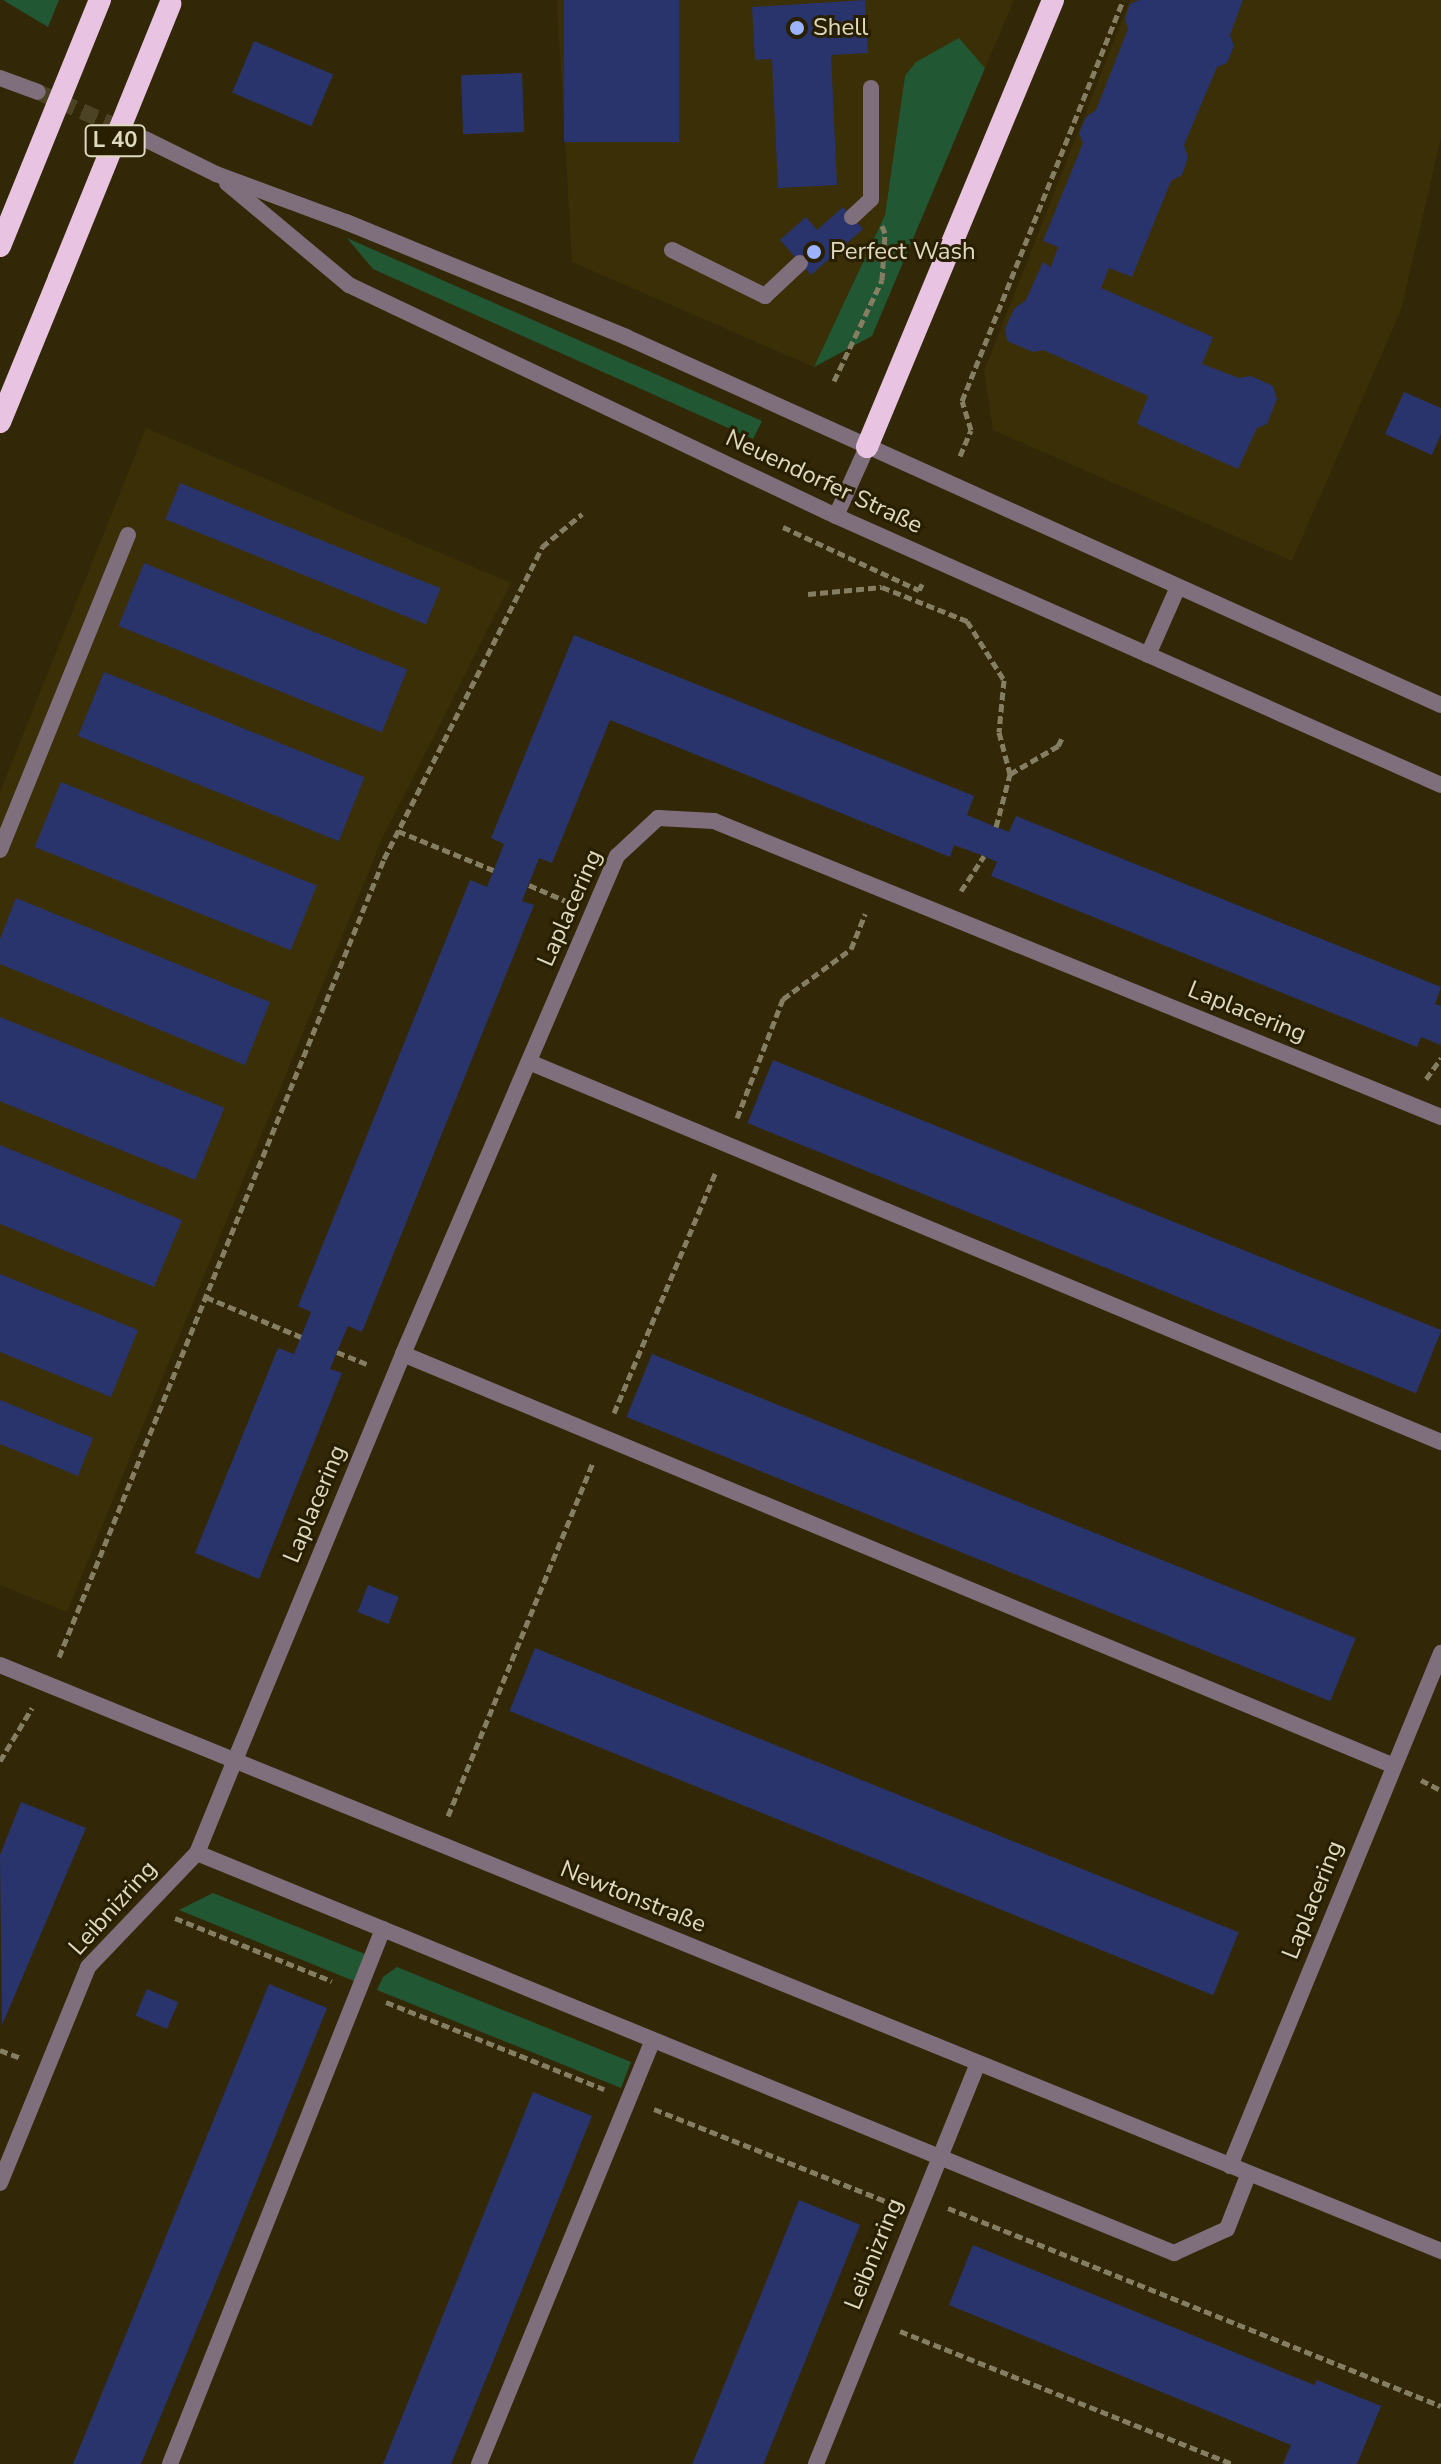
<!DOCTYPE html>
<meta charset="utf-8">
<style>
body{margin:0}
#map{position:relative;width:1441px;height:2464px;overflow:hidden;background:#322808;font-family:"Nunito Sans",sans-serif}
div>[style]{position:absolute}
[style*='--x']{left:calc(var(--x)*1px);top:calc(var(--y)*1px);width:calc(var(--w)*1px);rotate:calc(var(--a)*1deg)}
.built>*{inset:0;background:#3b2f07}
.green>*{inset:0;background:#225733}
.building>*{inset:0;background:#29346c;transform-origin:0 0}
.tertiary-tunnel>*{height:16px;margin-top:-8px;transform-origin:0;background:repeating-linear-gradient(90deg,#4c4324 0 16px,transparent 0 24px)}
.path>*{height:5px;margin-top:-2.5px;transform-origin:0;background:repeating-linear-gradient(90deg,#867e62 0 8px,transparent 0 12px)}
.service>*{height:16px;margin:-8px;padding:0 8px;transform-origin:8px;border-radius:8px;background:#7f6f7d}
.minor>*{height:16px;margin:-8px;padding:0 8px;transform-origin:8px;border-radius:8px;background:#7f6f7d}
.tertiary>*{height:16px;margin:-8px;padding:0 8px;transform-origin:8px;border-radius:8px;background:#7f6f7d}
.trunk>*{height:22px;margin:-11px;padding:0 11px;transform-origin:11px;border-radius:11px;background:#e8c4e2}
.trunk-bridge>*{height:22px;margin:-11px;padding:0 11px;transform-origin:11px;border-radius:11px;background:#e8c4e2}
.dots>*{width:22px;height:22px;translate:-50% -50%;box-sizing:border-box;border:4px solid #281f00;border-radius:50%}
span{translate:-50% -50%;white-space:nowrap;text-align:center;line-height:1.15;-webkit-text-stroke:6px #281f00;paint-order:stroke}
.shield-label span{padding:2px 6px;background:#281f00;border:2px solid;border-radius:6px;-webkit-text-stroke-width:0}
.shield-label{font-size:22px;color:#e0d9c2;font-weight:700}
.poi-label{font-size:24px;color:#e0d9c2}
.left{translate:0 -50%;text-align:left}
.street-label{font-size:24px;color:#e0d9c2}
</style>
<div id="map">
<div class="built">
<div style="clip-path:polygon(557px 0,1014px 0,985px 68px,959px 39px,905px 76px,885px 215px,814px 367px,572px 262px)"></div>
<div style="clip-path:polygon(1130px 0,1441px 0,1441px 137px,1401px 310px,1292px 561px,993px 430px,984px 371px)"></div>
<div style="clip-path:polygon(146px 428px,511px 583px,381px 841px,67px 1612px,0 1585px,0 792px)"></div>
</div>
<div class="green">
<div style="clip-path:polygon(3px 0,59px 0,48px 27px)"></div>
<div style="clip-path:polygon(959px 38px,985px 68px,872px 336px,814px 367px,885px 215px,905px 76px,916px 62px)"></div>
<div style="clip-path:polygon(347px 238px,762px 421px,753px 439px,373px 269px)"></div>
<div style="clip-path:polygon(213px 1893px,365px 1954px,354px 1981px,179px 1910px)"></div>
<div style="clip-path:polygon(397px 1967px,631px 2062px,621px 2088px,377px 1990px,383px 1977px)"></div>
</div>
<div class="building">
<div style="left:564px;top:0;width:115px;height:142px"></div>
<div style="clip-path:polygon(865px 0,868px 53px,831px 55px,837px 185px,778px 188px,772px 59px,755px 60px,752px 7px)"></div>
<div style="clip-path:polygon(1139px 0,1243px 0,1230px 35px,1234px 46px,1227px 63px,1217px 67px,1184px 145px,1188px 157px,1182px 175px,1171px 181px,1132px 277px,1109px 268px,1101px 288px,1213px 337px,1202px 364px,1239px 378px,1251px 376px,1273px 386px,1277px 399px,1267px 424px,1257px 428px,1238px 469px,1137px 424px,1148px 396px,1043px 350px,1033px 352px,1007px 341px,1005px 329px,1014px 309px,1026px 300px,1043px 262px,1051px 267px,1058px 247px,1043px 241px,1083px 143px,1079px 133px,1086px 117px,1096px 110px,1128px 29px,1125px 19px,1130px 4px)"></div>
<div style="left:254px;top:41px;width:86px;height:56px;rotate:23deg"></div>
<div style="left:522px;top:73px;width:59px;height:61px;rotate:88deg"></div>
<div style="clip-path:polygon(843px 207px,863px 229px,811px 275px,780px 240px,806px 217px,817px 230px)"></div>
<div style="clip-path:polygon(1404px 392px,1441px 408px,1441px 434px,1432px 455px,1385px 434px)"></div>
<div style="left:180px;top:483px;width:281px;height:39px;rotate:22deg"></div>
<div style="left:144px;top:563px;width:284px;height:68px;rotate:22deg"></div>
<div style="clip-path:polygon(574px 635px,974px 796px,967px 815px,996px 827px,1009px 832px,1016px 816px,1441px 987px,1435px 1004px,1441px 1006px,1441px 1045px,1421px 1037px,1417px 1047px,991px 876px,997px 862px,984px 856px,954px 845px,950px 857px,610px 720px,552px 863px,539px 858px,522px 901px,534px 905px,362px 1332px,348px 1326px,337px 1352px,330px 1369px,342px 1373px,259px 1579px,195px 1553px,278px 1348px,294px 1354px,301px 1337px,311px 1312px,298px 1306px,470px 880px,487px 887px,504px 844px,491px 838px)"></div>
<div style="left:104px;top:672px;width:281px;height:69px;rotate:22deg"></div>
<div style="left:61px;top:782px;width:276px;height:70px;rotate:22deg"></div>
<div style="clip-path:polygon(16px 898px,270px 1002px,245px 1065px,0 964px,0 939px)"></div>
<div style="left:0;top:1017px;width:242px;height:78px;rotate:22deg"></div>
<div style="left:773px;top:1060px;width:721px;height:68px;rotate:22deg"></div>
<div style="clip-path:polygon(0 1145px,182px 1220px,154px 1287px,0 1224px)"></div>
<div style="clip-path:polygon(0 1274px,138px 1330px,111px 1397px,0 1352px)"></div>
<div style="left:652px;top:1354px;width:759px;height:68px;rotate:22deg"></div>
<div style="clip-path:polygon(0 1400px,93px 1438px,78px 1476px,0 1444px)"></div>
<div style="left:368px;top:1585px;width:33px;height:29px;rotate:21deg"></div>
<div style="left:535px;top:1648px;width:759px;height:68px;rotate:22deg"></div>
<div style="clip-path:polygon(21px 1802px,86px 1828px,2px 2025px,0 1855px)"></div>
<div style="clip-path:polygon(269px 1984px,327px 2008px,228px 2253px,141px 2464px,73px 2464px)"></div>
<div style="left:147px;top:1989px;width:34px;height:29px;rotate:23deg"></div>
<div style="clip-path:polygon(533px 2092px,592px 2116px,492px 2364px,451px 2464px,383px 2464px)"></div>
<div style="left:799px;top:2200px;width:66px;height:285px;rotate:22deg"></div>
<div style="clip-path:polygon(973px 2245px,1314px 2385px,1317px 2380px,1381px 2406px,1357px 2464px,1283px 2464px,1291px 2445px,949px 2305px)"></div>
</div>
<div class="tertiary-tunnel">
<div style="--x:38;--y:92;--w:117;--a:23.7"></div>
</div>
<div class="path">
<div style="--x:834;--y:381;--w:112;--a:-64.6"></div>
<div style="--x:882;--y:280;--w:47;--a:-86.3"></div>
<div style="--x:885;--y:233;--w:8;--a:-113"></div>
<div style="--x:960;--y:456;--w:28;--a:-67"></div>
<div style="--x:971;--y:430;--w:30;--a:-107"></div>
<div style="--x:962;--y:401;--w:432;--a:-68.1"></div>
<div style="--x:783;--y:527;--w:150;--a:24.9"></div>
<div style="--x:919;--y:590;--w:7;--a:-63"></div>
<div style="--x:808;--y:594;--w:74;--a:-5.4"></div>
<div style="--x:882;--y:587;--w:92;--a:21.8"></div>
<div style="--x:967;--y:621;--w:70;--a:57.9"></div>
<div style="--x:1004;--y:680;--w:52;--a:95.5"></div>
<div style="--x:999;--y:732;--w:43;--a:75.3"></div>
<div style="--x:996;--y:827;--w:55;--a:-75.2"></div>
<div style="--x:1010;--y:774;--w:56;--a:-30.3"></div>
<div style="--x:1058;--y:746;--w:11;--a:-63"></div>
<div style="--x:398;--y:831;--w:103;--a:22.3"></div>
<div style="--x:529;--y:885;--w:40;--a:23.4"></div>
<div style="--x:961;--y:891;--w:42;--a:-56.7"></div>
<div style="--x:1426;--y:1079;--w:26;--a:-54"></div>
<div style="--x:737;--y:1118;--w:128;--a:-68.9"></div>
<div style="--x:783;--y:999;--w:84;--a:-36.3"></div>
<div style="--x:851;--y:949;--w:38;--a:-68"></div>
<div style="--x:206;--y:1297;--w:103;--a:22.8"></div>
<div style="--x:337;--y:1352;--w:32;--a:22"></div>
<div style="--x:614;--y:1413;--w:263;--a:-67.1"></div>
<div style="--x:59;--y:1657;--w:862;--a:-67.84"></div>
<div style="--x:384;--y:859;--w:350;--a:-63.1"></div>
<div style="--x:542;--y:547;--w:52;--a:-39.5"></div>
<div style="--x:0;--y:1761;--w:62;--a:-58.9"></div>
<div style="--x:1421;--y:1780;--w:22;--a:27"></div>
<div style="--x:448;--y:1816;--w:382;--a:-67.7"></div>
<div style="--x:175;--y:1918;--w:169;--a:21.9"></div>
<div style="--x:386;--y:2002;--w:235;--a:21.8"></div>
<div style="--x:0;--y:2050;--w:22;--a:21"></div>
<div style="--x:654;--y:2109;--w:254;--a:21.7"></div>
<div style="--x:948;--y:2208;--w:531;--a:21.88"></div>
<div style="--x:900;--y:2331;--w:359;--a:21.8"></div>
</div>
<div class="service">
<div style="--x:852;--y:217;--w:26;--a:-43"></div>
<div style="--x:871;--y:199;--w:111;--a:-90"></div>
<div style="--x:672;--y:250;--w:104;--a:26.3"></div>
<div style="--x:765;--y:296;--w:48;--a:-43.3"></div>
<div style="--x:0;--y:850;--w:340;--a:-67.9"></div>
<div style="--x:529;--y:1062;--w:988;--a:22.62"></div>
<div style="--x:403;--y:1354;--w:1073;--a:22.57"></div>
<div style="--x:0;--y:2183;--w:233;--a:-67.8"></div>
<div style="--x:88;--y:1967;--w:158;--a:-46.3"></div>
<div style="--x:197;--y:1853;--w:100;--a:-67.8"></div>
<div style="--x:170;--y:2464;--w:576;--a:-68.29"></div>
<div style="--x:479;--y:2464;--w:458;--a:-67.7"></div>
<div style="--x:816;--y:2464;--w:432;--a:-68"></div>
</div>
<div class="minor">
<div style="--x:0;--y:1665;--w:1556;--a:22.13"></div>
<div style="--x:235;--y:1760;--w:439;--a:-67.5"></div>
<div style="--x:403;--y:1354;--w:542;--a:-66.75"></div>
<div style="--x:617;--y:856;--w:56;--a:-42.8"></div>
<div style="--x:658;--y:818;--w:56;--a:3.1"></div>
<div style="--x:714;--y:821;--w:785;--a:22.15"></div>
<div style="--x:197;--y:1853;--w:1056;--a:22.27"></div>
<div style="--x:1174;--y:2253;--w:58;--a:-24.4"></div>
<div style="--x:1227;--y:2229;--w:60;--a:-68.6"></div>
<div style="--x:1230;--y:2166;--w:555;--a:-67.64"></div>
</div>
<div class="tertiary">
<div style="--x:0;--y:78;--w:40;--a:20.2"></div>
<div style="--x:145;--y:139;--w:79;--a:26.2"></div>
<div style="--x:216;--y:174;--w:139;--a:20.3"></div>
<div style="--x:346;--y:222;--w:303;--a:22.3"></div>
<div style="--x:626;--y:337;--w:894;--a:24.3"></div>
<div style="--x:227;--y:183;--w:159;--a:39.9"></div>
<div style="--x:349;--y:285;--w:539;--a:25.38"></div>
<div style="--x:836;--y:516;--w:662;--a:23.97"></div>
<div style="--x:836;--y:516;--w:76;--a:-65.8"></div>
<div style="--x:1148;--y:655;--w:74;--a:-66.2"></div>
</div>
<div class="trunk">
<div style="--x:0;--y:422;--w:156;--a:-67.7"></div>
<div style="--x:867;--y:447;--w:484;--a:-67.4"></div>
</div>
<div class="trunk-bridge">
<div style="--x:0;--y:246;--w:266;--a:-67.9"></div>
<div style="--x:59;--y:278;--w:296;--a:-67.9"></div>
</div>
<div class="dots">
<div style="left:797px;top:28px;background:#9eb3fd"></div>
<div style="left:814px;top:252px;background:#9eb3fd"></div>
</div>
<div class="shield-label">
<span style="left:115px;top:141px">L 40</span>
</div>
<div class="poi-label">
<span class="left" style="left:813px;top:28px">Shell</span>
<span class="left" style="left:830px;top:252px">Perfect Wash</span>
</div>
<div class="street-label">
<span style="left:824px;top:482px;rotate:25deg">Neuendorfer Straße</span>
<span style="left:570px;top:908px;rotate:-66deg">Laplacering</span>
<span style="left:1247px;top:1012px;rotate:22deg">Laplacering</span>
<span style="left:315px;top:1504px;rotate:-67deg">Laplacering</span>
<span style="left:633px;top:1897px;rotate:22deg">Newtonstraße</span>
<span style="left:1313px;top:1900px;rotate:-68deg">Laplacering</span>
<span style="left:113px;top:1908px;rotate:-48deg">Leibnizring</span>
<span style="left:874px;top:2254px;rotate:-68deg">Leibnizring</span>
</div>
</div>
